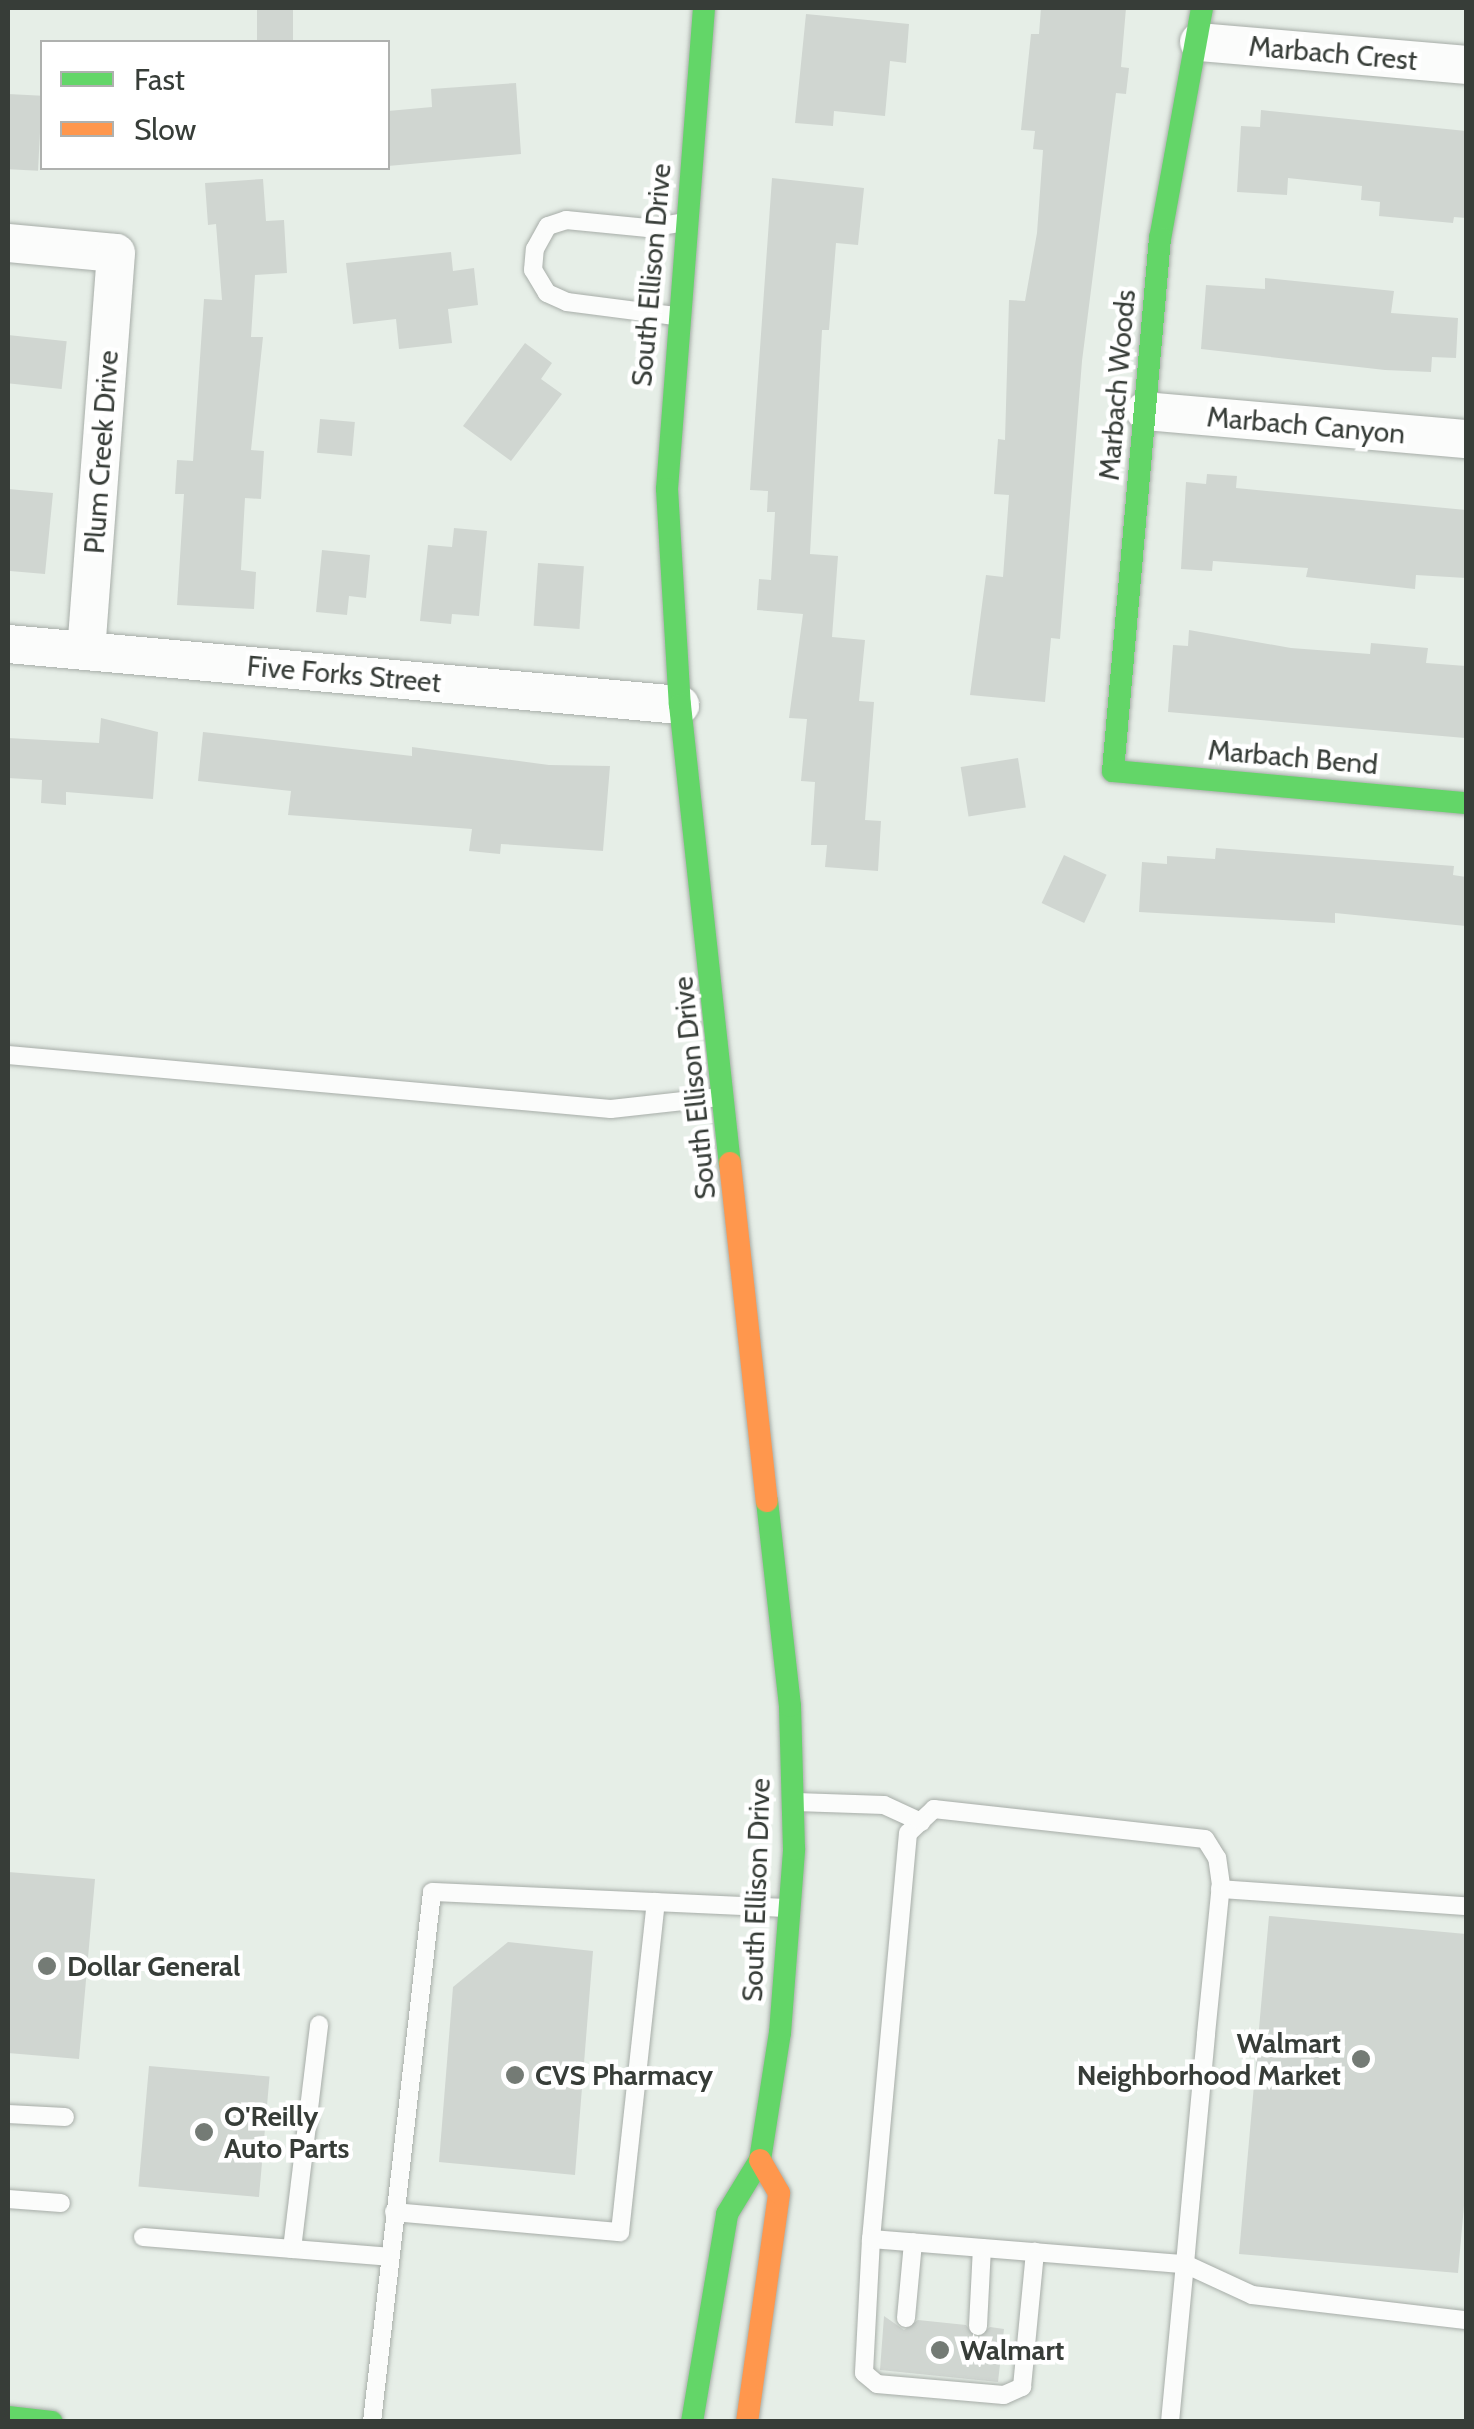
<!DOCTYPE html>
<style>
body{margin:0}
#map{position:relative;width:1474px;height:2429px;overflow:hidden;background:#e6eee7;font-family:Cabin,sans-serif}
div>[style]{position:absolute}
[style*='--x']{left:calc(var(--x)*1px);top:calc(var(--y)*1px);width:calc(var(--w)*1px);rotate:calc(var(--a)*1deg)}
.building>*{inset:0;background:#d0d6d1;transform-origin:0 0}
.roads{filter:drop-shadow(0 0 2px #a7ada8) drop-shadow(0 0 2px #a7ada8)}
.lane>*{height:18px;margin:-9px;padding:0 9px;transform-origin:9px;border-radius:9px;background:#fbfcfb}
.street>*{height:38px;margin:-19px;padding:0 19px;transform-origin:19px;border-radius:19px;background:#fbfcfb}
.fast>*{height:22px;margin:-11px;padding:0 11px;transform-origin:11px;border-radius:11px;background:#63d668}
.slow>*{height:22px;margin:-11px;padding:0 11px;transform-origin:11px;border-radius:11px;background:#ff974d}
.dots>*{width:28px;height:28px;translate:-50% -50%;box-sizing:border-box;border:5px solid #fff;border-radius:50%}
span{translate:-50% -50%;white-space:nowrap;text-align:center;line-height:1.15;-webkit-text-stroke:9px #fff;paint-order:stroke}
.street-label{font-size:28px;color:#373d38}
.poi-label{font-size:28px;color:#373d38;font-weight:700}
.left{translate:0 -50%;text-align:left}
.right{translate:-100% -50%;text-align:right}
.frame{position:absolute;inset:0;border:10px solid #373d38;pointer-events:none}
.legend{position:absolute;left:40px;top:40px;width:350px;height:130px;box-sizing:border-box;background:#fff;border:2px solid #afb1af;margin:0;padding:12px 18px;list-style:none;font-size:30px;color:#373d38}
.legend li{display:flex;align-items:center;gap:20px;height:50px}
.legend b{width:50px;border:2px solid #afb1af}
</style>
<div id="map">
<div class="building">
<div style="left:257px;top:8px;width:36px;height:34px"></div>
<div style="clip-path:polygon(1041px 8px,1126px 8px,1121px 67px,1129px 68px,1126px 94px,1116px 93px,1082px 361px,1060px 639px,1051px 638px,1045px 702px,970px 695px,986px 575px,1003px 577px,1009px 495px,994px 494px,998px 439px,1005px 440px,1009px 300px,1025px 301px,1037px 233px,1043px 150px,1033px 149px,1035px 131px,1021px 130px,1031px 34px,1039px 34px)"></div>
<div style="clip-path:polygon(806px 14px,909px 24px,906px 63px,890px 61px,885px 116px,834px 111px,833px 126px,795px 123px)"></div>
<div style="clip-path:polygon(516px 83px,521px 154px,388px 166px,388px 111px,432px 107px,431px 89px)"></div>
<div style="left:8px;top:94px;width:34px;height:75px;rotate:3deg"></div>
<div style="clip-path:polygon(1261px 110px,1466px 131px,1466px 218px,1454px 217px,1453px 223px,1379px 216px,1380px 202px,1361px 200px,1362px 186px,1288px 178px,1287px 195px,1237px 192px,1241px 126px,1260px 127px)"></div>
<div style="clip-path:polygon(772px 178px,864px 188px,858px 245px,836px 243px,829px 330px,822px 330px,810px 554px,838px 556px,832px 637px,865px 640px,859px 701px,874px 702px,865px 820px,881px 821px,878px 871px,825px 867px,827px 845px,811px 845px,815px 782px,801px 781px,807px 719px,789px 718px,803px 614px,757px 610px,759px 579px,771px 580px,775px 512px,767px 512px,768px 491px,750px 490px)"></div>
<div style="clip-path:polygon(263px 179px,266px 221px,284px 220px,287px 273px,255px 275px,251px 337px,263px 337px,251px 450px,264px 451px,261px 499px,245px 498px,241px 570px,256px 572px,254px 609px,177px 605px,184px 494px,175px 494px,177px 460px,193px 461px,204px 299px,222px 300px,216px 224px,208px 225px,205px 183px)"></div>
<div style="clip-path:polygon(451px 252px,453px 271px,474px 268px,478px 305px,448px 309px,452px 343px,399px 349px,396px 319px,353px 324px,346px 263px)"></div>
<div style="clip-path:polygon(1265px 278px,1394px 291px,1391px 313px,1458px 318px,1456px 358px,1432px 357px,1431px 372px,1385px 370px,1201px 349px,1206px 285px,1265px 289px)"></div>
<div style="left:8px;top:335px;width:59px;height:48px;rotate:6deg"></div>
<div style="clip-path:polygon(525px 343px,552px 363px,541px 379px,562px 394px,511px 461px,463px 426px)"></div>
<div style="left:320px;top:419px;width:35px;height:34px;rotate:5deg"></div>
<div style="clip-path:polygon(1207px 474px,1237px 476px,1236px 488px,1466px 510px,1466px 578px,1416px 575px,1415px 589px,1306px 577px,1308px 568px,1213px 561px,1212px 571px,1181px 569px,1186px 482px,1206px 484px)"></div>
<div style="clip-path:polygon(8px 489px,53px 493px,45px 574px,10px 571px)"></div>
<div style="clip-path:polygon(454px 528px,487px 531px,479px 616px,452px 614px,451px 624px,420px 621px,428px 545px,452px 547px)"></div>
<div style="clip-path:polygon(322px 550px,370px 555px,366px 598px,349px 596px,347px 615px,316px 612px)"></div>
<div style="left:538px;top:563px;width:46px;height:63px;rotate:4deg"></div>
<div style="clip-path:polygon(1189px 630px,1291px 648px,1370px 654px,1371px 643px,1428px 648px,1426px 663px,1466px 666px,1465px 738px,1168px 712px,1173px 645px,1188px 646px)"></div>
<div style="clip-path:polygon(101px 718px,158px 732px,153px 799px,66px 792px,66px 805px,41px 803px,42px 780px,8px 778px,8px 738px,99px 743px)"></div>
<div style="clip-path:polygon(203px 732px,412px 756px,412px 747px,549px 765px,610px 766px,603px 851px,501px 844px,500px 854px,469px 851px,472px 829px,288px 815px,291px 791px,198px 781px)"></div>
<div style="left:1018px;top:758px;width:50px;height:58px;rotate:81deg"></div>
<div style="clip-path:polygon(1216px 848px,1454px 866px,1453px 875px,1466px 877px,1466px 926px,1335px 913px,1335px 923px,1139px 912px,1142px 862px,1167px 864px,1167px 856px,1215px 859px)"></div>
<div style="left:1064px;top:855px;width:47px;height:53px;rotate:25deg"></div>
<div style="clip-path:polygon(8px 1872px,95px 1879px,79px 2059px,8px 2053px)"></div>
<div style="clip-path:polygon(1269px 1916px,1466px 1934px,1466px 2183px,1458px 2273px,1239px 2254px)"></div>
<div style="clip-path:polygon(508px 1942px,593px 1951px,575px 2175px,439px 2162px,453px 1987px)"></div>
<div style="left:149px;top:2066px;width:121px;height:121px;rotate:5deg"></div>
<div style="clip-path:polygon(884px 2316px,904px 2330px,918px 2320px,966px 2325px,976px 2338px,990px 2327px,1004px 2329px,998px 2382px,880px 2370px)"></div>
</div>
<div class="roads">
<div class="lane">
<div style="--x:675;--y:316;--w:109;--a:-172.6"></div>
<div style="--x:567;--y:302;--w:22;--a:-156"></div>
<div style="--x:547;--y:293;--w:27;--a:-121"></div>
<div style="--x:533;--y:270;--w:21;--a:-85"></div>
<div style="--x:535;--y:249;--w:26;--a:-61"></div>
<div style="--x:548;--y:226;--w:19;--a:-18"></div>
<div style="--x:566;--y:220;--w:82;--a:5.6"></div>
<div style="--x:648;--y:228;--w:36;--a:-9"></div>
<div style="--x:8;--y:1055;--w:605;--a:5.12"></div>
<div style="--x:611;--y:1109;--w:109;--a:-6.3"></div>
<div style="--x:796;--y:1802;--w:88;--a:2"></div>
<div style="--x:884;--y:1805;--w:41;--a:24.7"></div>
<div style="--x:1220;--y:1889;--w:247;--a:4"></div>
<div style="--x:8;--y:2114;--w:57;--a:3"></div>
<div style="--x:8;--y:2199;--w:53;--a:4.3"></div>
<div style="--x:394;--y:2212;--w:227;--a:5.1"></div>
<div style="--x:620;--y:2232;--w:332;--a:-83.8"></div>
<div style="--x:143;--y:2237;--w:247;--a:4.6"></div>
<div style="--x:871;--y:2239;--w:134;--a:93"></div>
<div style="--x:864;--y:2373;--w:17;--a:40"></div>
<div style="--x:877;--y:2384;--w:127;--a:5"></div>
<div style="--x:1004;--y:2395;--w:20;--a:-24"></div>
<div style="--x:1022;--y:2387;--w:136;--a:-84.5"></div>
<div style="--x:292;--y:2249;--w:226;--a:-83.1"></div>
<div style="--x:906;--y:2318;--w:76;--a:-84.7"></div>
<div style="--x:978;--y:2326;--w:78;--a:-87.1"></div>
<div style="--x:372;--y:2422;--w:533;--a:-83.54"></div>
<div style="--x:432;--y:1892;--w:351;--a:2.6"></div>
<div style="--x:1170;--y:2422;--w:159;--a:-84.6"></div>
<div style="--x:1185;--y:2264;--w:67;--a:-84.9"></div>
<div style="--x:1191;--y:2197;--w:164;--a:-84.7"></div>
<div style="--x:1206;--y:2034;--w:150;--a:-84.3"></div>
<div style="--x:1221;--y:1885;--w:27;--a:-98"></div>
<div style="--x:1217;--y:1858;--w:22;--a:-122"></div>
<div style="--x:1205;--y:1839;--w:273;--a:-173.7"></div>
<div style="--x:934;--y:1809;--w:35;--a:137"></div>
<div style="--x:908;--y:1833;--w:408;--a:95.2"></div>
<div style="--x:871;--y:2239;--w:315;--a:4.6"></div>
<div style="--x:1185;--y:2264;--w:74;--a:24.8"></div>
<div style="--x:1252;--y:2295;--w:215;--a:6.7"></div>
</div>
<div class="street">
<div style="--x:1199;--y:42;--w:268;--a:4.9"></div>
<div style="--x:8;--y:243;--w:108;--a:5.3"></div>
<div style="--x:116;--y:253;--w:399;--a:94.3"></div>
<div style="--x:1145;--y:411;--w:322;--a:5"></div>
<div style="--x:8;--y:644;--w:675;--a:5.19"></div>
</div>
<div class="fast">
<div style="--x:704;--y:8;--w:482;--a:94.4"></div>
<div style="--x:667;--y:489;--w:216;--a:86.6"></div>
<div style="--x:680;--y:705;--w:461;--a:83.8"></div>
<div style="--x:1202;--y:8;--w:234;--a:100.3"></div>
<div style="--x:1160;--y:238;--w:535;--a:95.04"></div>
<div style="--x:1113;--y:771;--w:354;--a:5.2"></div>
<div style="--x:8;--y:2417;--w:44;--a:6.5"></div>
<div style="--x:692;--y:2422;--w:211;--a:-80.4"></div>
<div style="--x:727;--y:2214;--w:63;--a:-58.6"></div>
<div style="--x:760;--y:2160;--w:129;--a:-81.1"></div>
<div style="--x:780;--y:2033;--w:185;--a:-85.6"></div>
<div style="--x:794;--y:1849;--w:143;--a:-91.6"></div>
<div style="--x:790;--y:1706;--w:206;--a:-96.4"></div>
</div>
<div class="slow">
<div style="--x:730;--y:1163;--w:340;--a:83.8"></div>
<div style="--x:747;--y:2422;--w:231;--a:-82"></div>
<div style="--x:779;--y:2193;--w:38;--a:-120"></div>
</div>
</div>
<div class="dots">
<div style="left:47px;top:1966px;background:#747b75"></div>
<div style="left:1361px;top:2059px;background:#747b75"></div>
<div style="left:515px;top:2075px;background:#747b75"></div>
<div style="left:204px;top:2132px;background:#747b75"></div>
<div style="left:940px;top:2350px;background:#747b75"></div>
</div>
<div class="street-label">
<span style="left:1333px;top:53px;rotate:5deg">Marbach Crest</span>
<span style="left:651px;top:275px;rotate:-85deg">South Ellison Drive</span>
<span style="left:1117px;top:385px;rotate:-85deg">Marbach Woods</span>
<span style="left:1306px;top:425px;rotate:5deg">Marbach Canyon</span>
<span style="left:101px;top:452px;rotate:-86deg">Plum Creek Drive</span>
<span style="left:344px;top:674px;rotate:5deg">Five Forks Street</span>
<span style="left:1293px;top:757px;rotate:5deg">Marbach Bend</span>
<span style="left:694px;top:1088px;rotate:-96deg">South Ellison Drive</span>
<span style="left:756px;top:1890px;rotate:-88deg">South Ellison Drive</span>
</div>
<div class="poi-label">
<span class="left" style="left:67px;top:1966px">Dollar General</span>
<span class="right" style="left:1341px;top:2059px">Walmart<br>Neighborhood Market</span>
<span class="left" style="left:535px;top:2075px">CVS Pharmacy</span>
<span class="left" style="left:224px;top:2132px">O'Reilly<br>Auto Parts</span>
<span class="left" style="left:960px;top:2350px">Walmart</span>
</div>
<div class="frame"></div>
<ul class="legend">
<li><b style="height:12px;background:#63d668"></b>Fast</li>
<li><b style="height:12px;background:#ff974d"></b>Slow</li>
</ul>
</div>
